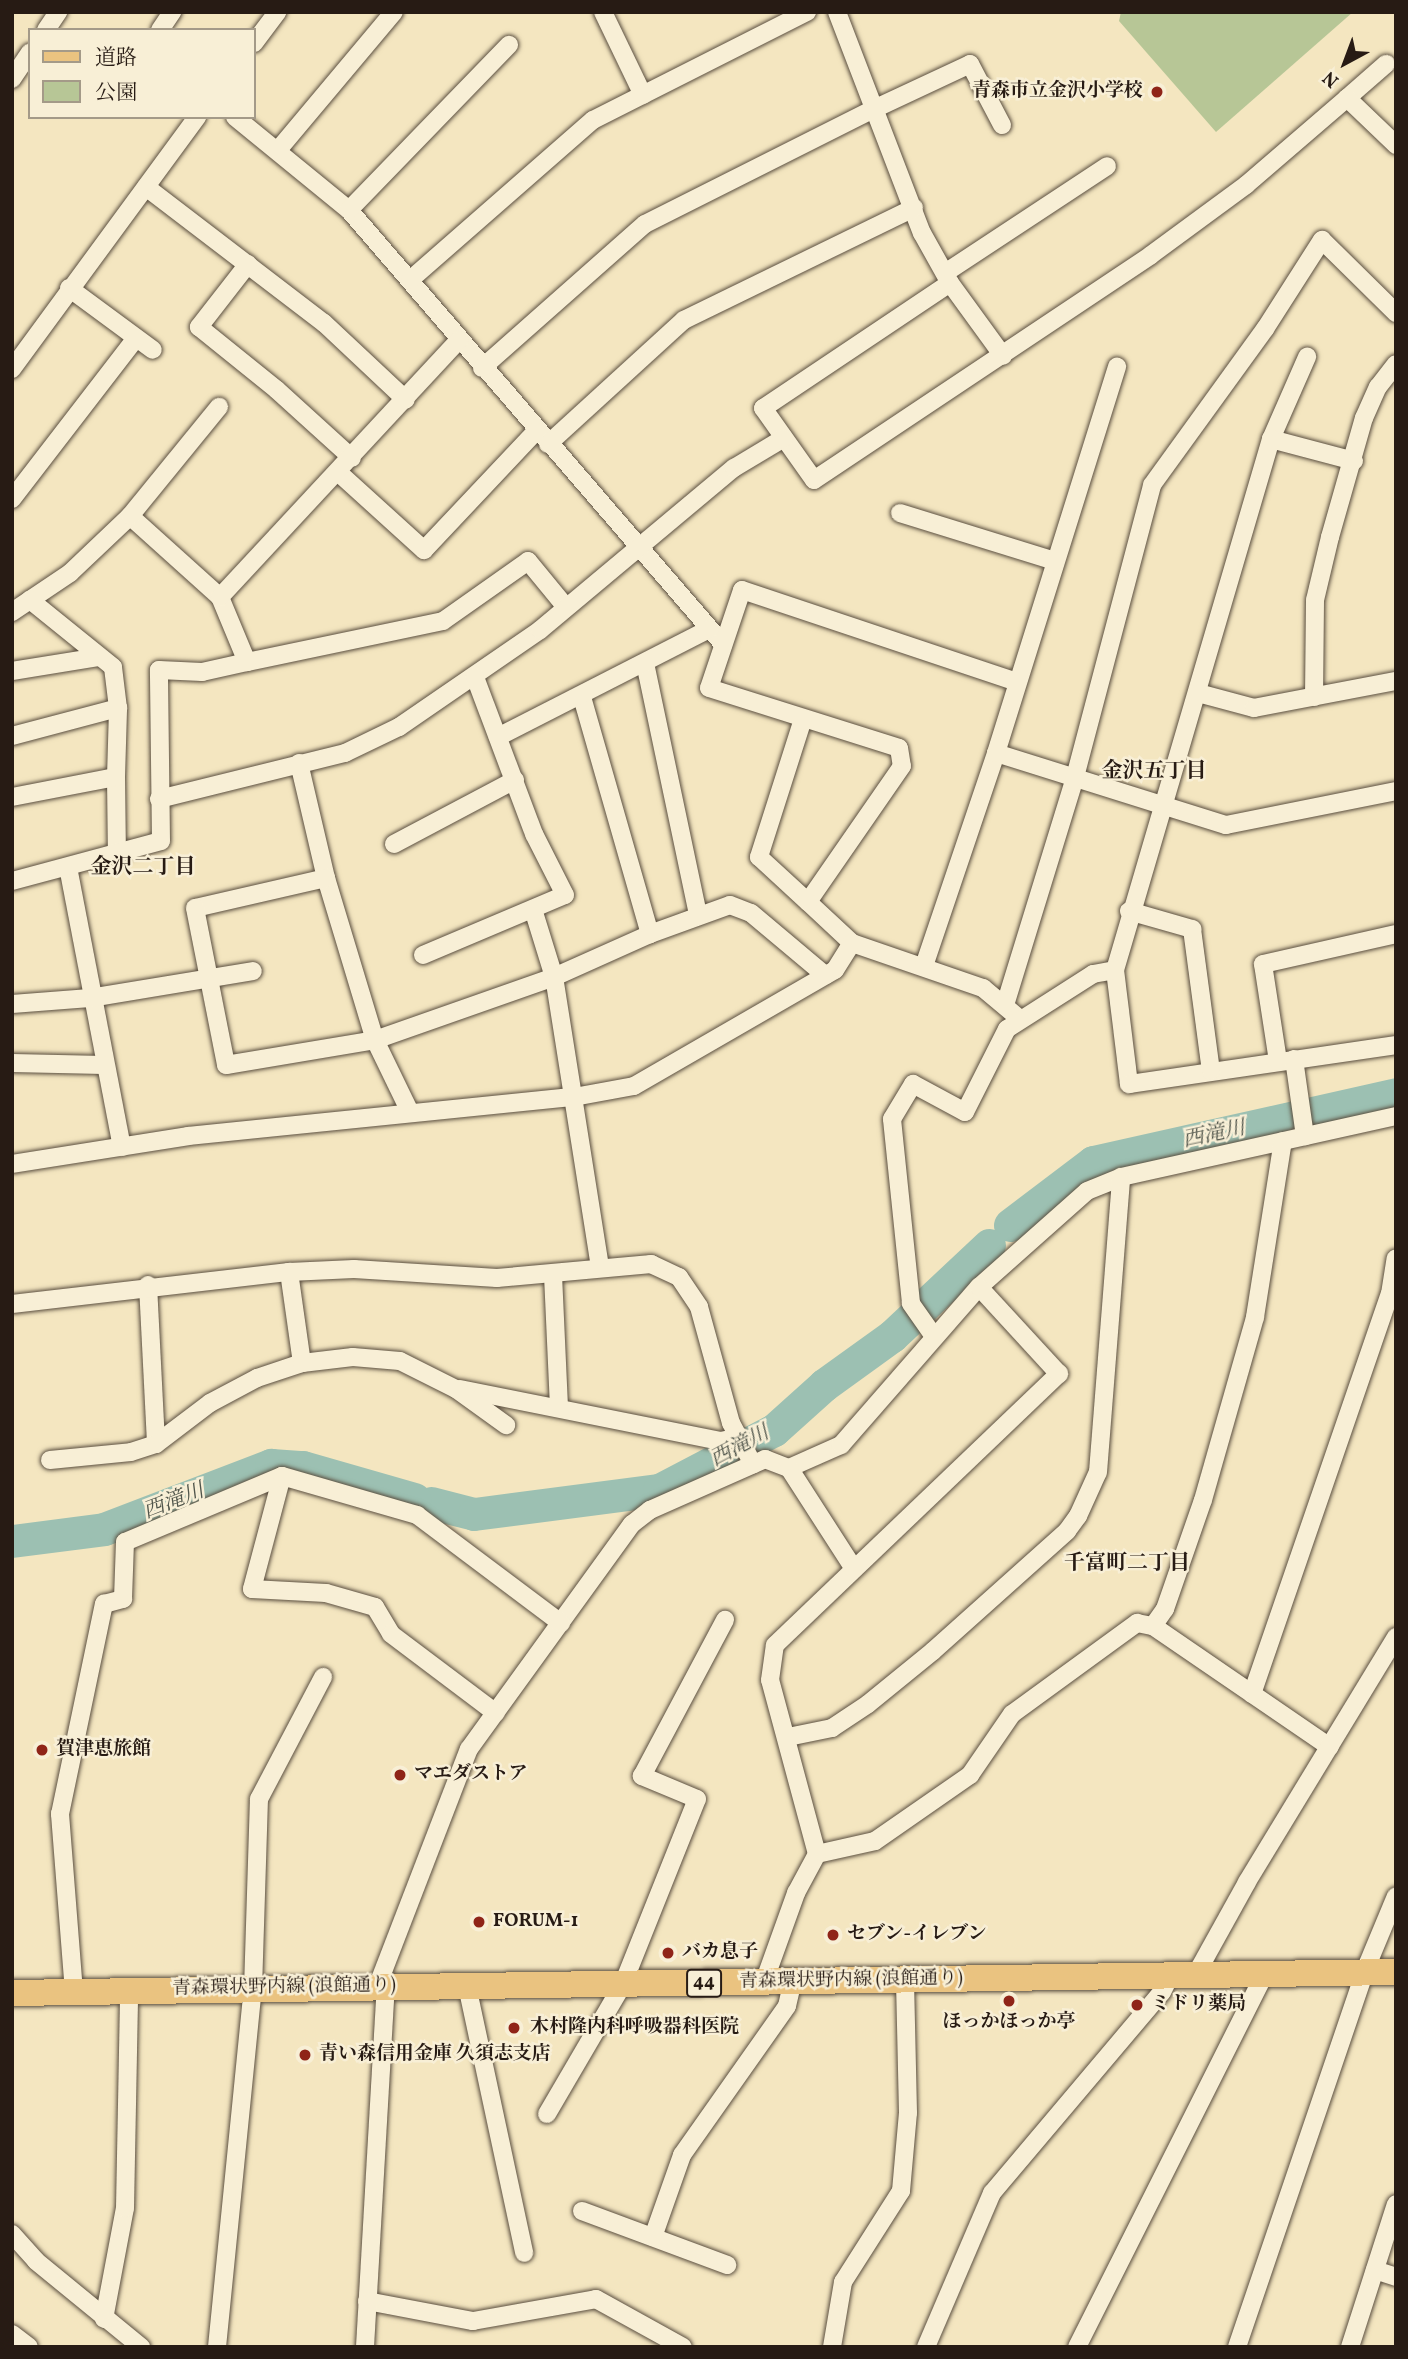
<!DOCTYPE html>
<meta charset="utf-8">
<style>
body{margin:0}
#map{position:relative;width:1408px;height:2359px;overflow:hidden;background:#f4e6c0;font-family:Vollkorn,"Noto Serif JP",serif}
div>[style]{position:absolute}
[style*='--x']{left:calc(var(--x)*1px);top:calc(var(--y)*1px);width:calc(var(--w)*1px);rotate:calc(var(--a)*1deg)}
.green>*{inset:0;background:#b7c696}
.river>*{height:33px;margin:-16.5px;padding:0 16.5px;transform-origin:16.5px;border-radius:16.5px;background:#9cc0b2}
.roads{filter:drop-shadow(0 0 2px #5a4e3f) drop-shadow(0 0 2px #5a4e3f)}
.street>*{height:18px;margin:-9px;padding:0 9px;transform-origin:9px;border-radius:9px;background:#f8efd6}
.primary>*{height:26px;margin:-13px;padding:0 13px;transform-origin:13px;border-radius:13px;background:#eac380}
.dots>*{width:19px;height:19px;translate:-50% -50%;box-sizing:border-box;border:4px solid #f8efd6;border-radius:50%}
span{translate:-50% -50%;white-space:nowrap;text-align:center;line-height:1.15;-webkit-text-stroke:5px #f8efd6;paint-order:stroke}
.shield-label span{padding:2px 5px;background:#f8efd6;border:2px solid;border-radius:5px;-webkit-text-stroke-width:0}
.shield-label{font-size:18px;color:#271b14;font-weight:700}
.poi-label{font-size:19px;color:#271b14;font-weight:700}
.right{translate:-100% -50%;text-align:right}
.left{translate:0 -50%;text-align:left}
.street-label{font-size:19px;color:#271b14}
.neighbourhood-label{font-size:21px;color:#271b14;font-weight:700}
.water-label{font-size:21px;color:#50554b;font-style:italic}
.frame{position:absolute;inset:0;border:14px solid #271b14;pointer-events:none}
.legend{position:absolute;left:28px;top:28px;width:228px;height:91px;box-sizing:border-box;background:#f8efd6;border:2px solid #a49a88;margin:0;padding:9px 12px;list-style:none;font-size:21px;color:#271b14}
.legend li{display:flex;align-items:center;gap:14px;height:35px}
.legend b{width:35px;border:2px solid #a49a88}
.north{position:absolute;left:1310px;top:28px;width:70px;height:70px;-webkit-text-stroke:5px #f8efd6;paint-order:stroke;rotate:221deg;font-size:19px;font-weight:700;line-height:28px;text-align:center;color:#271b14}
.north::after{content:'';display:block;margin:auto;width:24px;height:32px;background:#271b14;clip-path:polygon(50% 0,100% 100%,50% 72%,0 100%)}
</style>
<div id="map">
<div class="green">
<div style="clip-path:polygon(1121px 12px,1353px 12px,1216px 132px,1119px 21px)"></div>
</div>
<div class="river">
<div style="--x:1010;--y:1225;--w:104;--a:-37.2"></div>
<div style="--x:1093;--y:1162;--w:311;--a:-12.6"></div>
<div style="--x:431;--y:1503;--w:44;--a:14.3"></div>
<div style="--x:474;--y:1514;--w:187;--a:-7.4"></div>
<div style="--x:659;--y:1490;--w:130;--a:-27.6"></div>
<div style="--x:774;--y:1430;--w:67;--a:-42"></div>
<div style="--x:824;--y:1385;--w:84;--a:-35.8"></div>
<div style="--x:892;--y:1336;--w:133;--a:-43.2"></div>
<div style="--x:12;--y:1541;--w:93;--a:-7.4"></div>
<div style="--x:104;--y:1529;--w:179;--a:-21"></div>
<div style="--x:271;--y:1465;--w:32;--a:4"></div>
<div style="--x:303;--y:1467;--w:116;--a:16.1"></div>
</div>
<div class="roads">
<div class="street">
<div style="--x:603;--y:12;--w:92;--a:64.3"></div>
<div style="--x:837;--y:12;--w:237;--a:69"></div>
<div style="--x:922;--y:233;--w:57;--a:60.8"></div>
<div style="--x:950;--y:283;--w:90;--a:54"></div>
<div style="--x:46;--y:30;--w:22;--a:-56"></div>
<div style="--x:160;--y:30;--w:22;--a:-56"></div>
<div style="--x:254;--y:43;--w:39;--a:-53"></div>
<div style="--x:12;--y:79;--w:32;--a:-56"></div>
<div style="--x:1347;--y:98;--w:52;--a:-41.1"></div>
<div style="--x:235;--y:117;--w:147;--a:39.2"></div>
<div style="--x:349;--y:210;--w:573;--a:49.25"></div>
<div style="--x:278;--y:150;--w:180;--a:-50"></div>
<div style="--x:146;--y:187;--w:224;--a:37.4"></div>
<div style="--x:324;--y:323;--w:112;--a:43.2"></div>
<div style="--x:349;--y:210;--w:230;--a:-45.9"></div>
<div style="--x:248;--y:264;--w:80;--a:127.9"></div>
<div style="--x:199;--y:327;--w:100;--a:38.9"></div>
<div style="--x:277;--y:390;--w:101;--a:42.2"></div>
<div style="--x:945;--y:273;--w:194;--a:-33.4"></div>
<div style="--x:410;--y:280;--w:243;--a:-41.2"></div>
<div style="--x:593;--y:120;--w:240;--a:-26.8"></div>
<div style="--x:950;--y:283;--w:225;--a:146.2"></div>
<div style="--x:763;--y:408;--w:88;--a:54.7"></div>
<div style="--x:814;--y:480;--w:405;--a:-33.7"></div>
<div style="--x:1151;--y:255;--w:118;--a:-36.4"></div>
<div style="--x:1246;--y:185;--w:133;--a:-40.7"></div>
<div style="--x:1347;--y:98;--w:68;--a:43.8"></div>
<div style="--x:69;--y:288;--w:104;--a:36.4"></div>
<div style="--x:482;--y:368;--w:217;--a:-41.5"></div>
<div style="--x:645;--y:224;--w:256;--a:-26.7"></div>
<div style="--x:874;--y:109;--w:106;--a:-25.1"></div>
<div style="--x:970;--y:64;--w:69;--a:62.3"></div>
<div style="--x:12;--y:369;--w:313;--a:-53.7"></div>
<div style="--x:1271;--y:439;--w:90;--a:-66.3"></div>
<div style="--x:548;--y:444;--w:184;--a:-42.4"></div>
<div style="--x:684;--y:320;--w:256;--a:-26"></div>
<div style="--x:1354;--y:461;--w:86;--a:-165.2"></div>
<div style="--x:1271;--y:439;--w:553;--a:106.37"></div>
<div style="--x:1115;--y:970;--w:115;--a:83"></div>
<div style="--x:1129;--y:1084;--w:270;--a:-8.3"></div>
<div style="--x:339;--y:473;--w:115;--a:42.2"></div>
<div style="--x:424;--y:550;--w:163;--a:-46.7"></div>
<div style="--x:12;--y:499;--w:203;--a:-52.4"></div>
<div style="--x:900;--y:513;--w:162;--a:17.2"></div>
<div style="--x:130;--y:516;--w:121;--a:42"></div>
<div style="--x:12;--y:612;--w:70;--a:-33.9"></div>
<div style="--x:70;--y:573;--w:83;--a:-43.5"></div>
<div style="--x:130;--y:516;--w:141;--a:-50.8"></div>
<div style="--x:247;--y:662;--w:200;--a:-11.8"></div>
<div style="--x:443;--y:621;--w:104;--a:-35.2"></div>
<div style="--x:528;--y:561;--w:58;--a:50.6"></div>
<div style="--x:645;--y:663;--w:257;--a:78.1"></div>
<div style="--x:12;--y:671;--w:87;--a:-9.2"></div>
<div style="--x:1017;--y:682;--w:290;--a:-161.5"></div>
<div style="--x:742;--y:590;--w:103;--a:108.6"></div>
<div style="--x:709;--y:688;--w:199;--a:17.5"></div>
<div style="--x:899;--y:748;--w:18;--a:81"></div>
<div style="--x:902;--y:766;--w:165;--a:124.7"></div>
<div style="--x:808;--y:902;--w:60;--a:43"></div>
<div style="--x:852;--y:943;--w:139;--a:19"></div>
<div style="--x:983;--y:988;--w:48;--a:40"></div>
<div style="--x:1198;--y:693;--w:58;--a:15"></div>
<div style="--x:1254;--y:708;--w:145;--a:-10.8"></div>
<div style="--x:582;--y:697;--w:247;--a:74"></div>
<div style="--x:1314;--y:697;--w:97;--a:-89.4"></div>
<div style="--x:1315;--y:600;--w:65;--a:-76.6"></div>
<div style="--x:1330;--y:537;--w:124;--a:-74.1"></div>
<div style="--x:1364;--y:418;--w:34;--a:-66"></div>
<div style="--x:1378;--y:387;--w:29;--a:-52"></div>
<div style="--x:803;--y:719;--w:145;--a:107.7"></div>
<div style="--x:759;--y:857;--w:67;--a:42.6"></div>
<div style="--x:12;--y:736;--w:110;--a:-14.8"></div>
<div style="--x:118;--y:708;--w:41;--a:-97"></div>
<div style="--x:113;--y:667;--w:107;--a:-141.1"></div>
<div style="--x:498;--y:737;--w:237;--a:-27.1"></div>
<div style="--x:996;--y:753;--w:241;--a:17.4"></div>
<div style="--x:1226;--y:825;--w:173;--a:-11.3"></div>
<div style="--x:299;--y:763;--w:118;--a:76.8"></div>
<div style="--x:326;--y:878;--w:169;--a:73.2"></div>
<div style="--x:375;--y:1040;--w:80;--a:64.1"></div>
<div style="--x:116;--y:777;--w:79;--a:89.3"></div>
<div style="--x:12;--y:797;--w:106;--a:-10.9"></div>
<div style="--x:116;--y:777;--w:69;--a:-88.3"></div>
<div style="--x:159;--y:799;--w:192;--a:-13.9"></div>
<div style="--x:345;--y:753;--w:60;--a:-25.7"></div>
<div style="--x:399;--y:727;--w:171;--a:-34.5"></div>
<div style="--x:540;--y:630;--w:253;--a:-39.9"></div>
<div style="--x:734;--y:468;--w:58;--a:-31"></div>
<div style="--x:394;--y:844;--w:137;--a:-27.9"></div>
<div style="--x:68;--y:867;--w:285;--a:79.1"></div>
<div style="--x:326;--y:878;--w:134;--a:167.1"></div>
<div style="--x:195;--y:908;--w:160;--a:78.8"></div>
<div style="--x:226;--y:1065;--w:151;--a:-9.5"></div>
<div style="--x:375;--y:1040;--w:190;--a:-19.4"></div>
<div style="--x:554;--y:977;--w:71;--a:-107.2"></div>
<div style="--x:12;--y:881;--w:154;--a:-15"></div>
<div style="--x:161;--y:841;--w:171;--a:-90.7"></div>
<div style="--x:159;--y:670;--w:43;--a:2.7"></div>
<div style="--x:202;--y:672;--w:46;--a:-12.5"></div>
<div style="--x:247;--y:662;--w:70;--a:-112.6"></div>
<div style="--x:220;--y:597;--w:351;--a:-47.1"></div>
<div style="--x:1129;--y:911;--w:66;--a:15.9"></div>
<div style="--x:1192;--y:929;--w:143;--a:82.4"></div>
<div style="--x:423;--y:955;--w:154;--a:-22.9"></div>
<div style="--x:565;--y:895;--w:68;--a:-116.9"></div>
<div style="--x:534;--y:834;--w:168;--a:-110.6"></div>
<div style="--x:924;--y:966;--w:225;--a:-71.3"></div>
<div style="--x:996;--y:753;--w:405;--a:-72.6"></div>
<div style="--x:12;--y:1004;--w:78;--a:-4.4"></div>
<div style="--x:90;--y:998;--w:165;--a:-9.4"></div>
<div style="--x:1005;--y:1005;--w:239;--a:-72.9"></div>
<div style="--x:1075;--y:777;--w:302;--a:-75.2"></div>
<div style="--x:1152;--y:485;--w:193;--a:-54.1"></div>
<div style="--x:1265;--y:329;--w:106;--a:-57.4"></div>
<div style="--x:1322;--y:240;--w:104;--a:44.6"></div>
<div style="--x:1294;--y:1059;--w:78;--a:81.9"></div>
<div style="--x:1278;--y:1061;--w:98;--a:-98.8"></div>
<div style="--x:1263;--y:964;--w:136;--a:-12.7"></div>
<div style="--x:12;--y:1063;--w:92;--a:1.2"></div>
<div style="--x:12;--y:1164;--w:178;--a:-9"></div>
<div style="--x:188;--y:1136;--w:388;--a:-5.8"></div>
<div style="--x:574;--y:1097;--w:61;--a:-10.4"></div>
<div style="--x:634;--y:1086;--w:232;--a:-30"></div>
<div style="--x:835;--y:970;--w:32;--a:-58"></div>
<div style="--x:600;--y:1267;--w:294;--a:-99"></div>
<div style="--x:554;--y:977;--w:105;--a:-24.1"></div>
<div style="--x:650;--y:934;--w:85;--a:-19.9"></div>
<div style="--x:730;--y:905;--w:22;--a:21"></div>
<div style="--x:751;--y:913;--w:97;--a:40"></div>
<div style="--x:289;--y:1272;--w:92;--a:81.9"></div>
<div style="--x:553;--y:1275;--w:133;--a:87.4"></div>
<div style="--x:148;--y:1285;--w:159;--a:87.1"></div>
<div style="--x:12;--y:1304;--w:279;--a:-6.6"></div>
<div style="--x:289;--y:1272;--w:65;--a:-2.6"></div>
<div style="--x:354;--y:1269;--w:143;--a:3.6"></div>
<div style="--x:497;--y:1278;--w:155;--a:-5.2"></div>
<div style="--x:651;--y:1264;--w:31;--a:25"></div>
<div style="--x:679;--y:1277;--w:36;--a:56"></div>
<div style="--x:699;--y:1307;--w:120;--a:74.6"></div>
<div style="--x:731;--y:1423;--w:47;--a:61.8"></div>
<div style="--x:933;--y:1335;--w:39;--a:-125"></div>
<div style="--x:911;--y:1303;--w:185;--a:-95.9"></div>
<div style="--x:892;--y:1119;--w:41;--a:-59"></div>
<div style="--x:913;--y:1084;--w:59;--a:28.3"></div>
<div style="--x:965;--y:1112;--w:93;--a:-63.2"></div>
<div style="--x:1007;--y:1029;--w:102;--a:-32.6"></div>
<div style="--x:1093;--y:974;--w:22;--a:-10"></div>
<div style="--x:460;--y:1389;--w:266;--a:11.3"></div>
<div style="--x:721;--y:1441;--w:17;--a:-13"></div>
<div style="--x:50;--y:1460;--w:81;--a:-5.6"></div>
<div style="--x:131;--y:1452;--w:26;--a:-18"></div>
<div style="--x:156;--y:1444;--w:68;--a:-37.2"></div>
<div style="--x:210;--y:1403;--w:53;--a:-28"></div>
<div style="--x:257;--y:1378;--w:47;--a:-18.4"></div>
<div style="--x:302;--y:1363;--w:51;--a:-6.7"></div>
<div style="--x:353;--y:1357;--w:47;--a:4.9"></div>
<div style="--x:400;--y:1361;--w:63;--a:26.6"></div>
<div style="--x:456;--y:1389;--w:62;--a:35.8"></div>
<div style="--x:789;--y:1468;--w:57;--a:-23.9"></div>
<div style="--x:841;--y:1445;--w:210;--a:-48.9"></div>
<div style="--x:979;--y:1287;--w:144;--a:-41.6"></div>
<div style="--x:1087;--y:1191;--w:37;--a:-22"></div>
<div style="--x:1121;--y:1177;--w:282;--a:-12.5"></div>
<div style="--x:282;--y:1476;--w:117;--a:104.9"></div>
<div style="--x:252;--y:1589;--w:74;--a:3.1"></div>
<div style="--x:326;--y:1593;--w:51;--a:15.9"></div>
<div style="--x:375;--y:1607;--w:31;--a:59"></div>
<div style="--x:391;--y:1634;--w:131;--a:37"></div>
<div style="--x:1153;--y:1626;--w:21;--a:-55"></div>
<div style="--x:1165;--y:1609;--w:115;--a:-70.8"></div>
<div style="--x:1203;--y:1500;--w:190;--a:-74.1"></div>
<div style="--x:1255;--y:1317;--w:178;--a:-81"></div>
<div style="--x:1252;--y:1694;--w:423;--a:-71"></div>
<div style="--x:1390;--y:1294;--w:36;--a:-81"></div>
<div style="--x:788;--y:1737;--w:45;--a:-11.6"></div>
<div style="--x:832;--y:1728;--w:43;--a:-33.7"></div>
<div style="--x:868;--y:1704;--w:84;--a:-39.2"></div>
<div style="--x:933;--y:1651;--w:180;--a:-41.8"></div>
<div style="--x:1067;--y:1531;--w:19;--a:-54"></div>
<div style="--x:1078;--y:1516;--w:48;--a:-65.6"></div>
<div style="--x:1098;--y:1472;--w:296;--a:-85.5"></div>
<div style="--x:817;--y:1854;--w:59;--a:-12.6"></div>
<div style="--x:875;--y:1841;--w:116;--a:-34.8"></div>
<div style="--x:970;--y:1775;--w:74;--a:-55.5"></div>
<div style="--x:1012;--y:1714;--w:155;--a:-36.1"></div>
<div style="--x:1137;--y:1623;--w:16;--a:11"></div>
<div style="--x:1153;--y:1626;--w:214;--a:34.4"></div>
<div style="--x:1195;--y:1976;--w:107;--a:-61"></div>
<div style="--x:1247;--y:1882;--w:287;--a:-58.7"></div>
<div style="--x:764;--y:1982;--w:95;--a:-70.2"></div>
<div style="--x:796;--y:1893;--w:44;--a:-61.7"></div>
<div style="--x:817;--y:1854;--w:180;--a:-105.1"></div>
<div style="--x:770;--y:1680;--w:35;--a:-82"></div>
<div style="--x:775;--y:1645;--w:393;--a:-43.7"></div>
<div style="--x:1059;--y:1374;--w:118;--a:-132.6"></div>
<div style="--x:467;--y:1986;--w:273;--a:77.9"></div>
<div style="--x:377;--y:1987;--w:255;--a:-68.9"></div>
<div style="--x:469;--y:1749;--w:278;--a:-54.1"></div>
<div style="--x:632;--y:1524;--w:23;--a:-38"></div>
<div style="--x:650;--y:1510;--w:126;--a:-23.9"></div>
<div style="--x:765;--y:1459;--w:26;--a:21"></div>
<div style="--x:789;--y:1468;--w:120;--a:57.2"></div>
<div style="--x:74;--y:1992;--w:179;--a:-94.5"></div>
<div style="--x:60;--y:1814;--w:215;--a:-78.2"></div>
<div style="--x:104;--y:1604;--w:20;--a:-15"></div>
<div style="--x:123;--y:1599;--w:57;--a:-88"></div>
<div style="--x:125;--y:1542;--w:170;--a:-22.8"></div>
<div style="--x:282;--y:1476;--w:141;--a:16.1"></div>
<div style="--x:417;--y:1515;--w:180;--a:36.9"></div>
<div style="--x:547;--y:2114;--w:151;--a:-59.7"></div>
<div style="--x:623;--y:1984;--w:199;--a:-68.2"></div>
<div style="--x:697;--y:1799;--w:60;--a:-157.3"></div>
<div style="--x:642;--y:1776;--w:177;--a:-62"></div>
<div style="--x:582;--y:2211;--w:155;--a:20.4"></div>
<div style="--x:12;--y:2234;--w:36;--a:48"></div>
<div style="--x:36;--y:2261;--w:136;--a:39.3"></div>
<div style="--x:653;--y:2237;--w:87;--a:-70.5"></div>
<div style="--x:682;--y:2155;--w:182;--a:-54.8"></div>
<div style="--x:787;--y:2006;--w:26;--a:-77"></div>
<div style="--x:1375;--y:2270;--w:22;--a:18"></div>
<div style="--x:367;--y:2301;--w:108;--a:10.7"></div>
<div style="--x:473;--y:2321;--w:125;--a:-10.1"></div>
<div style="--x:596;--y:2299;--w:99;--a:28.9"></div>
<div style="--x:104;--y:2319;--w:113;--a:-79.3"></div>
<div style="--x:125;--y:2208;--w:218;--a:-88.9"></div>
<div style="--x:12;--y:2334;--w:21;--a:37"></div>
<div style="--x:217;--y:2347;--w:360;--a:-84.3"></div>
<div style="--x:253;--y:1989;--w:190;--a:-88.2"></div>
<div style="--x:259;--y:1799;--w:138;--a:-62.3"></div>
<div style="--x:365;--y:2347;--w:361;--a:-86.7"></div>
<div style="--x:832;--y:2347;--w:66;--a:-80.4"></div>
<div style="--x:843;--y:2282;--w:108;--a:-57.5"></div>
<div style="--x:901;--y:2191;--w:78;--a:-84.9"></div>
<div style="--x:908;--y:2113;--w:133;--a:-91.3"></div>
<div style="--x:926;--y:2347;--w:168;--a:-66.8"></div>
<div style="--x:992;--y:2193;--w:263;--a:-49.8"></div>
<div style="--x:1162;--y:1992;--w:18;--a:-63"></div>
<div style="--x:1077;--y:2347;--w:416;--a:-63.3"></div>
<div style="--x:1237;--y:2347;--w:395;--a:-71.2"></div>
<div style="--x:1364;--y:1973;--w:83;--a:-67.4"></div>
<div style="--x:1350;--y:2347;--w:150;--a:-72.2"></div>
</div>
<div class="primary">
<div style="--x:12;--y:1993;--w:1384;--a:-0.87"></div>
</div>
</div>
<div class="dots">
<div style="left:1157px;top:92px;background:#8f2418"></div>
<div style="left:42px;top:1750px;background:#8f2418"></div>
<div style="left:400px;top:1775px;background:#8f2418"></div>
<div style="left:479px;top:1922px;background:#8f2418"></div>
<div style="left:833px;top:1935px;background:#8f2418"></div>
<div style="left:668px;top:1953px;background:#8f2418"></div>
<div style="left:1009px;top:2001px;background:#8f2418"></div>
<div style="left:1137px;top:2005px;background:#8f2418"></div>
<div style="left:514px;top:2028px;background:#8f2418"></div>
<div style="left:305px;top:2055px;background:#8f2418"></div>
</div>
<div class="shield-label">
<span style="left:704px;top:1983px">44</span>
</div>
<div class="poi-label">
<span class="right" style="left:1143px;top:92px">青森市立金沢小学校</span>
<span class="left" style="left:56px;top:1750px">賀津恵旅館</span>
<span class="left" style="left:414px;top:1775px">マエダストア</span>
<span class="left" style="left:493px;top:1922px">FORUM-1</span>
<span class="left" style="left:847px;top:1935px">セブン-イレブン</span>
<span class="left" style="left:682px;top:1953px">バカ息子</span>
<span class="left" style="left:1151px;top:2005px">ミドリ薬局</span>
<span style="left:1009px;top:2023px">ほっかほっか亭</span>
<span class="left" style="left:530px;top:2028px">木村隆内科呼吸器科医院</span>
<span class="left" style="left:319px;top:2055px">青い森信用金庫 久須志支店</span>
</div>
<div class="street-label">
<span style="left:851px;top:1981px;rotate:-1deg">青森環状野内線 (浪館通り)</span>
<span style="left:284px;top:1988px;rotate:-1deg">青森環状野内線 (浪館通り)</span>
</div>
<div class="neighbourhood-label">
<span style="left:1154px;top:772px">金沢五丁目</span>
<span style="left:143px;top:868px">金沢二丁目</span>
<span style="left:1127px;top:1564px">千富町二丁目</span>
</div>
<div class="water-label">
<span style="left:1214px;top:1135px;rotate:-12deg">西滝川</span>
<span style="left:740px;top:1447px;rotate:-28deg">西滝川</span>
<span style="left:174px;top:1502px;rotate:-21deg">西滝川</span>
</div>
<div class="frame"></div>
<ul class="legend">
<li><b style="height:9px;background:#eac380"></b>道路</li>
<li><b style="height:19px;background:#b7c696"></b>公園</li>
</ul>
<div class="north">N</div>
</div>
